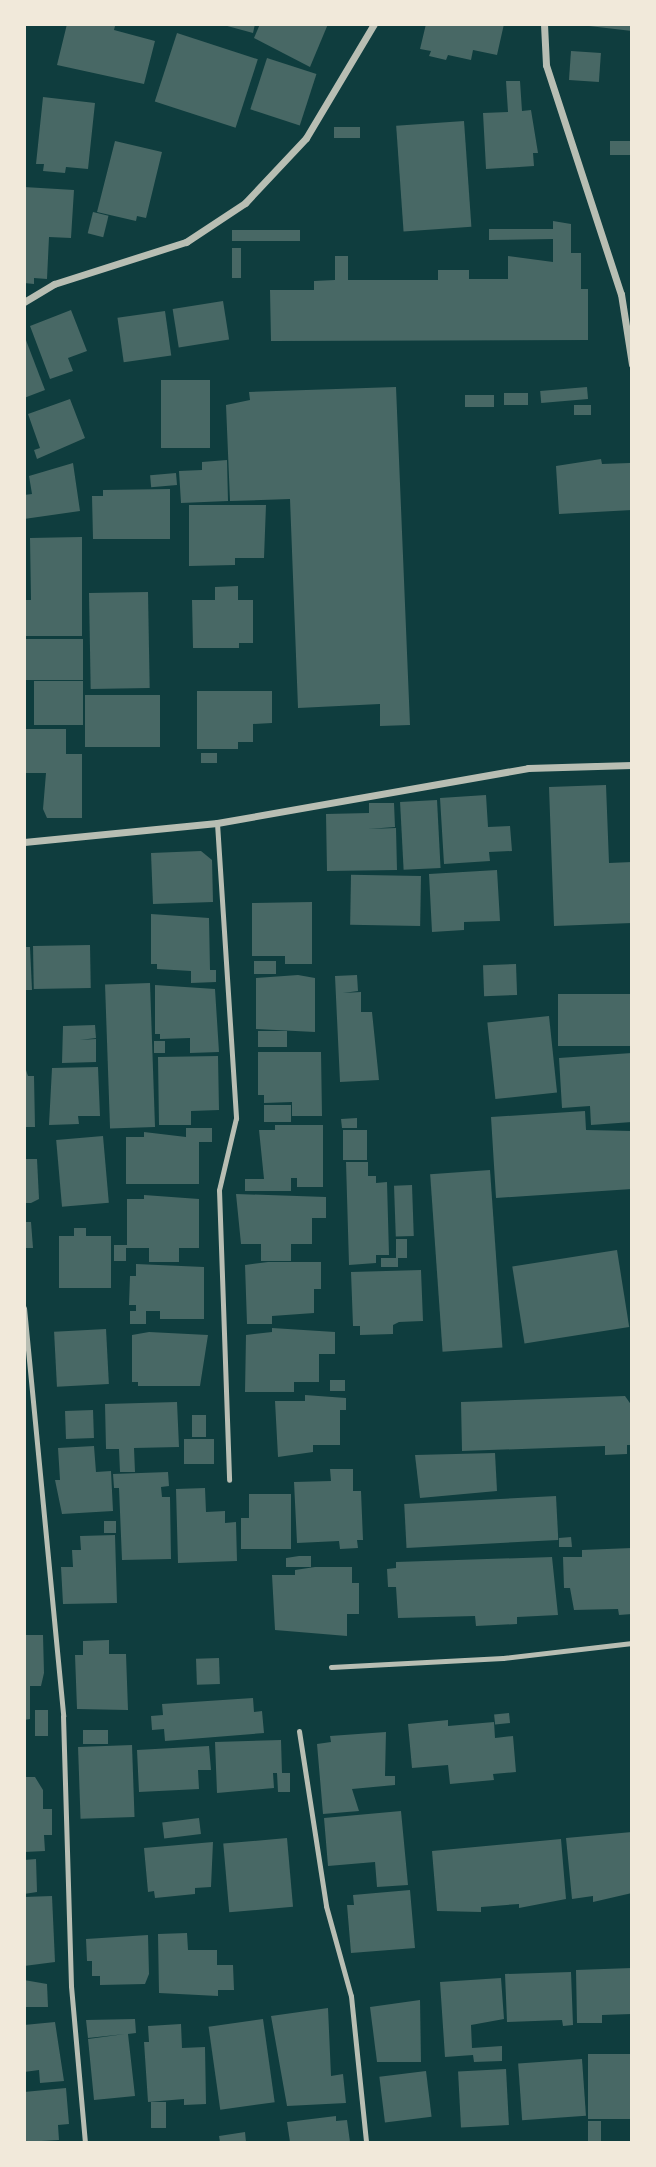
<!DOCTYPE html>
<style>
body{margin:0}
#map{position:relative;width:656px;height:2167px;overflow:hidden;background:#0f3d3e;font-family:"Roboto Condensed",sans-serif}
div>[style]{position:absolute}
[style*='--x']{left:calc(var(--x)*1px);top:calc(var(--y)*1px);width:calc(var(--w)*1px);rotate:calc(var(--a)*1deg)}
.building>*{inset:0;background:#486865;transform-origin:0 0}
.service>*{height:5px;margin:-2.5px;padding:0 2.5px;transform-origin:2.5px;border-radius:2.5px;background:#b8beb3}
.minor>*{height:7px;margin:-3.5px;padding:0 3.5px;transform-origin:3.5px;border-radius:3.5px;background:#b8beb3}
span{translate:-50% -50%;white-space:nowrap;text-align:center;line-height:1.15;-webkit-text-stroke:7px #f1e9da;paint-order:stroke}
.frame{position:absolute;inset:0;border:26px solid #f1e9da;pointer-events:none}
</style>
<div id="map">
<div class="building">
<div style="clip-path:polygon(67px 24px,109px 24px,115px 26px,114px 30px,155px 41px,144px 84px,57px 65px)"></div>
<div style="clip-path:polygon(220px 24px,255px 24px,253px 33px)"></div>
<div style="clip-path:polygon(260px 24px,328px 24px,310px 67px,254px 38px)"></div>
<div style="clip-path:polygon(426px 24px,504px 24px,497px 55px,473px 50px,471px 60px,448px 55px,446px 60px,429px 56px,431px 51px,420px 49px)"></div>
<div style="clip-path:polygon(589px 24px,632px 24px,632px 31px,589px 26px)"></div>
<div style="left:177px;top:33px;width:85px;height:72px;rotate:18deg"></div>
<div style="left:571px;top:51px;width:30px;height:29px;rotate:4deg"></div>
<div style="left:267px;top:58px;width:52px;height:54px;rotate:18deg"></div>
<div style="clip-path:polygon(506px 81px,520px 81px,522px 111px,531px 110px,538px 153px,533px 153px,534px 166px,486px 169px,483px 113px,508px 112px)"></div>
<div style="clip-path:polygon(43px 97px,95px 103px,88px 169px,66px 167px,65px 173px,43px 171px,44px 164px,36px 164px)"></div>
<div style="left:464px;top:121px;width:106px;height:68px;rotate:86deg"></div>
<div style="left:334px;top:127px;width:26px;height:11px"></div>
<div style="clip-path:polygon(115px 141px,162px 152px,146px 218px,137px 216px,136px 221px,97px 212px)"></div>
<div style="left:610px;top:141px;width:22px;height:14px"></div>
<div style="clip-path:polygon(24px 187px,74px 190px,71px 238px,49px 237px,47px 279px,34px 278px,34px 284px,24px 283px)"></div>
<div style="left:93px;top:212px;width:16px;height:22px;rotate:14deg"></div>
<div style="clip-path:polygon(553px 221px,571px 224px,571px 253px,581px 253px,581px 289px,588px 289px,588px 340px,271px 341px,270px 290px,314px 290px,314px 281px,335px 280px,335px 256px,348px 256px,348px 280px,438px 280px,438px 270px,469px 270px,469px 279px,508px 279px,508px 256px,553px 262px,553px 239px,489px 240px,489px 229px,553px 229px)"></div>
<div style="left:232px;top:230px;width:68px;height:11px"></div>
<div style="left:232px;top:248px;width:9px;height:30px"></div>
<div style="left:223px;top:301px;width:39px;height:51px;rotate:81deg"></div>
<div style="clip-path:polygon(71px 310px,87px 351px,68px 358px,73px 371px,50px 379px,30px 326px)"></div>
<div style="left:165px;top:311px;width:45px;height:48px;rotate:82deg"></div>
<div style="clip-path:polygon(24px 335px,45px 390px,24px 398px)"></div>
<div style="left:161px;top:380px;width:49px;height:68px"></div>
<div style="clip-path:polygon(396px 387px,410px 725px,380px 726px,380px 704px,298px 708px,290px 499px,230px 501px,226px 405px,250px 400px,249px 392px)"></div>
<div style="left:587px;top:387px;width:12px;height:47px;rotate:85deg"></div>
<div style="left:528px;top:393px;width:12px;height:24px;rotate:90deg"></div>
<div style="left:494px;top:395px;width:12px;height:29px;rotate:90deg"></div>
<div style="clip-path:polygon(70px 399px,85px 438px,37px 459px,34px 450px,40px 448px,28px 414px)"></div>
<div style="left:574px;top:405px;width:17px;height:10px"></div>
<div style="clip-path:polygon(601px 459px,602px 464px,630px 463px,632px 510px,559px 514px,556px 466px)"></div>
<div style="clip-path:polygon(227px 460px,228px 501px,181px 503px,179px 471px,202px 470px,202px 462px)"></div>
<div style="clip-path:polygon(73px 463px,80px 511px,24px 519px,24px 495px,32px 494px,29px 476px)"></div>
<div style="left:176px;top:473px;width:12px;height:26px;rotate:85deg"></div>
<div style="clip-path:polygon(170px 489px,170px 539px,93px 539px,92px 496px,103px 496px,103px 490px)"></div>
<div style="clip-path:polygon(189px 505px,266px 505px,264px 558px,235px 558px,235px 565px,189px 566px)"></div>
<div style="clip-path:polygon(82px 537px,82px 636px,24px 636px,24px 600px,31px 600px,30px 538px)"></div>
<div style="clip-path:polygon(238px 586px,238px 600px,253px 600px,253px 643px,239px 643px,239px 648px,193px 648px,192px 600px,215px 600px,215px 587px)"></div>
<div style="left:148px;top:592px;width:96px;height:59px;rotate:89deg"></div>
<div style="left:83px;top:639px;width:41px;height:59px;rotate:90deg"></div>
<div style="left:83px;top:681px;width:44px;height:49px;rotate:90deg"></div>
<div style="clip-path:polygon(197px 691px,272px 691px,272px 723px,253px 724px,253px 742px,238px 742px,238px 749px,197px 749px)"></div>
<div style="left:160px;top:695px;width:52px;height:75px;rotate:90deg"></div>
<div style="clip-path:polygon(24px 729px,66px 729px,66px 754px,82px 754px,82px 818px,47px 818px,43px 809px,46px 773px,24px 773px)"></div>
<div style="left:201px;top:753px;width:16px;height:10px"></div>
<div style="clip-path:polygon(606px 785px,609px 863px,632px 862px,632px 923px,554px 926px,549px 787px)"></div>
<div style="clip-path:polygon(486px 795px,488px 827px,510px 826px,512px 851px,489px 852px,490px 861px,444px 864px,440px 798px)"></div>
<div style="left:437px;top:800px;width:68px;height:37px;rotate:87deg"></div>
<div style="clip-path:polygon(369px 803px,394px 803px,395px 827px,368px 829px,396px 828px,397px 870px,327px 871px,326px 814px,369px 813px)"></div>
<div style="clip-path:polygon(201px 851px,212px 860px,213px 902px,153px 904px,151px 853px)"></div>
<div style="clip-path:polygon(497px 870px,500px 921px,464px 922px,464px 930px,432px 932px,429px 874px)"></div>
<div style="left:421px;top:876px;width:50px;height:70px;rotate:91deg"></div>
<div style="clip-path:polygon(312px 902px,312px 964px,285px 964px,285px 956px,252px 956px,252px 903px)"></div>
<div style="clip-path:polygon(151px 914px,209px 918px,210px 970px,216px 970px,216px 982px,191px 983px,191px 971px,157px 969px,157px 964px,151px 964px)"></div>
<div style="left:90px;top:945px;width:43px;height:57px;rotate:89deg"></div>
<div style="clip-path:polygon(24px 947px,30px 947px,32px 990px,24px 990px)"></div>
<div style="left:254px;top:961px;width:22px;height:13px"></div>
<div style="left:516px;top:964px;width:31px;height:33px;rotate:88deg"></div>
<div style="clip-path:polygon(298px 975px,315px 978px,315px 1032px,256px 1029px,256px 978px)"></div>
<div style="clip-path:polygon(357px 975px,358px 991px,343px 993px,361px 992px,361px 1012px,372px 1012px,379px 1080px,340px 1082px,335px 976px)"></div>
<div style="left:150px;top:983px;width:144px;height:45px;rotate:88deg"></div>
<div style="clip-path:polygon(155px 985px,215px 989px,219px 1052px,190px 1053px,190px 1038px,160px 1039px,160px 1034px,155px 1034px)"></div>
<div style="left:632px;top:994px;width:52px;height:74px;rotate:90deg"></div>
<div style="left:549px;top:1016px;width:77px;height:62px;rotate:84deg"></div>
<div style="clip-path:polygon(95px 1025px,96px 1038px,80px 1040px,96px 1039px,96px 1062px,62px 1063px,63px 1026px)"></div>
<div style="left:258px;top:1031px;width:29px;height:16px"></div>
<div style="left:154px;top:1041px;width:11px;height:12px"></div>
<div style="clip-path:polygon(258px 1052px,321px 1052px,322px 1116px,292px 1116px,292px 1102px,264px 1103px,264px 1095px,258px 1095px)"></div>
<div style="clip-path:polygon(632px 1053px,632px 1122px,591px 1125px,590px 1106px,562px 1108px,559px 1058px)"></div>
<div style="clip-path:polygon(218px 1056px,219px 1110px,191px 1111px,191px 1125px,159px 1125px,158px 1057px)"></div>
<div style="clip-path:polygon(24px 1064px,28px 1076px,34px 1076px,35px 1127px,24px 1127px)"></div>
<div style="clip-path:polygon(98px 1067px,100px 1116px,78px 1116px,79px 1124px,49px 1125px,52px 1068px)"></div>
<div style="left:264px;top:1105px;width:27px;height:17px"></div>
<div style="clip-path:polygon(585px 1111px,586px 1130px,632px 1131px,632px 1189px,496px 1198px,491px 1117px)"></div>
<div style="clip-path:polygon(357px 1118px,357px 1128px,342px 1128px,341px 1119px)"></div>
<div style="clip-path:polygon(275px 1125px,323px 1125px,323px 1187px,297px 1187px,297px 1178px,291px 1178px,291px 1191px,245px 1191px,245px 1179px,264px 1179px,259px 1130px,275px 1130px)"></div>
<div style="clip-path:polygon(186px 1128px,212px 1128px,212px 1142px,199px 1142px,199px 1184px,126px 1184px,126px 1137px,144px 1137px,144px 1132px,186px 1137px)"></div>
<div style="left:343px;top:1130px;width:24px;height:30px"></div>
<div style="left:103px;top:1136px;width:67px;height:47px;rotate:85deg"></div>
<div style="clip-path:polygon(24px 1159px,37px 1159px,39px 1199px,31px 1203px,24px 1203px)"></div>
<div style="clip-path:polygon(346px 1162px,368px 1162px,368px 1176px,376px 1176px,376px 1183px,387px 1182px,389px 1255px,376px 1255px,376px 1263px,349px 1265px)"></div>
<div style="left:490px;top:1170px;width:178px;height:60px;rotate:86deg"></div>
<div style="left:412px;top:1185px;width:51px;height:18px;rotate:88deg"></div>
<div style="clip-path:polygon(236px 1194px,326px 1197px,326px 1218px,312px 1218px,312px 1244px,291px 1244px,291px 1261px,261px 1261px,261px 1244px,241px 1244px)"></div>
<div style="clip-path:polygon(144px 1195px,199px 1199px,199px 1248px,179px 1248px,179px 1262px,149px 1262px,149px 1248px,126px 1248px,126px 1261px,114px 1261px,114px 1245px,127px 1245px,127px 1199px,144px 1199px)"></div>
<div style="clip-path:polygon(24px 1222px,31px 1222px,33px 1248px,24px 1248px)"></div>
<div style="clip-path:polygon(74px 1228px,86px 1228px,86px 1236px,111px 1236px,111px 1288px,59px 1288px,59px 1236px,74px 1236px)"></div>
<div style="left:396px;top:1239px;width:11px;height:19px"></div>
<div style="left:617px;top:1250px;width:78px;height:106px;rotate:81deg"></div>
<div style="left:398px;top:1258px;width:9px;height:17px;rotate:90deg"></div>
<div style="clip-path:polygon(268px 1262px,321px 1262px,321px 1289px,314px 1289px,314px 1313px,272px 1316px,272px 1324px,247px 1324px,245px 1265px)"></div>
<div style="clip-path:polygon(136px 1264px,204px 1267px,204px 1319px,160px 1319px,160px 1311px,146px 1311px,146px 1324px,130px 1324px,130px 1311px,136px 1311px,136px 1305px,129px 1305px,130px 1276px,136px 1276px)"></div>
<div style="clip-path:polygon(421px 1270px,423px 1321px,399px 1322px,393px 1325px,393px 1334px,360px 1335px,360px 1326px,353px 1326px,351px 1272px)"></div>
<div style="clip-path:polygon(272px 1328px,335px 1332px,335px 1354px,319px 1354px,319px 1382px,294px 1382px,294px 1392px,245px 1392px,246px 1335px,272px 1332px)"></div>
<div style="left:106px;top:1329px;width:55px;height:52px;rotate:87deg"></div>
<div style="clip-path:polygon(149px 1332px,208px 1335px,200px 1386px,138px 1386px,138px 1382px,132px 1382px,132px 1335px)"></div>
<div style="left:330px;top:1380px;width:15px;height:11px"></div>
<div style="clip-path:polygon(305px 1395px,346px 1398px,346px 1410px,340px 1410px,340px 1445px,313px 1445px,313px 1452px,278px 1457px,275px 1401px,305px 1401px)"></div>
<div style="clip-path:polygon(625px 1396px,632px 1406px,632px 1445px,627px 1445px,627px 1454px,605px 1455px,605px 1446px,462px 1451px,461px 1402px)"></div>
<div style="clip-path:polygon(177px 1402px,179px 1447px,134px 1448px,135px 1472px,120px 1472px,119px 1449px,106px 1449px,105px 1404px)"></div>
<div style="left:93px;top:1410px;width:28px;height:28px;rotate:88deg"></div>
<div style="left:192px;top:1415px;width:14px;height:22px"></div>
<div style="left:184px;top:1439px;width:30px;height:25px"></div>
<div style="clip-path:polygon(94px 1446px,96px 1472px,111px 1471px,113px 1511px,62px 1514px,55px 1480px,60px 1480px,58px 1448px)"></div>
<div style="clip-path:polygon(495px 1453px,497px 1491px,420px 1498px,415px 1455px)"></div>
<div style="clip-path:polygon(330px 1469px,353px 1469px,353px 1491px,361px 1491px,363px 1540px,357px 1540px,358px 1548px,340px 1549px,339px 1541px,297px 1543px,294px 1482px,331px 1481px)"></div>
<div style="clip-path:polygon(168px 1472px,169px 1486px,161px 1487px,162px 1497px,170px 1497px,171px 1559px,122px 1560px,119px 1488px,114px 1488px,113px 1474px)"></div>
<div style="clip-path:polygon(205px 1488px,206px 1512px,225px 1511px,225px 1523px,236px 1522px,237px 1561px,178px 1563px,176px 1489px)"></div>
<div style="clip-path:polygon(249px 1494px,291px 1494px,291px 1549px,241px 1549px,241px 1518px,249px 1518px)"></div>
<div style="left:556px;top:1496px;width:44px;height:152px;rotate:87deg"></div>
<div style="left:104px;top:1521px;width:12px;height:12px"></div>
<div style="clip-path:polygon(115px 1535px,117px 1603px,63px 1604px,61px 1567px,73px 1567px,72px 1550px,81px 1550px,80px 1536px)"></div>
<div style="clip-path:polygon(571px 1537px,572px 1547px,559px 1547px,559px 1538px)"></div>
<div style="clip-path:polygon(632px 1548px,632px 1614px,619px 1615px,618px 1609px,574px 1610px,570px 1588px,564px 1588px,563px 1557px,582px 1557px,582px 1550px)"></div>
<div style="clip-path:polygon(299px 1556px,311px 1556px,311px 1567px,286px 1567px,286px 1558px)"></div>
<div style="clip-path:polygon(552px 1557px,558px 1615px,517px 1617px,517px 1624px,476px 1626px,475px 1616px,398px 1618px,396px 1587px,388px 1587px,387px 1569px,396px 1568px,396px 1562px)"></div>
<div style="clip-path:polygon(315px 1567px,352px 1567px,352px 1583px,359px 1583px,359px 1614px,347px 1614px,347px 1636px,275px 1630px,272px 1575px,295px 1575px,295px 1570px)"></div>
<div style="clip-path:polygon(24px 1635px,43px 1635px,44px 1673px,41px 1686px,30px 1686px,30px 1719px,24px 1720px)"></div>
<div style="clip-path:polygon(109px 1640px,109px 1654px,126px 1654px,128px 1710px,77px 1709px,75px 1655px,83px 1655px,83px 1641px)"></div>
<div style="left:219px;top:1658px;width:26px;height:23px;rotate:88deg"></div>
<div style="clip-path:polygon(253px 1698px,254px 1712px,262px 1711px,264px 1733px,165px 1741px,164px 1729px,152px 1730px,151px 1716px,163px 1715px,162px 1704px)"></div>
<div style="left:35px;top:1710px;width:13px;height:26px"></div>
<div style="left:509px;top:1713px;width:10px;height:15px;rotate:84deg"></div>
<div style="clip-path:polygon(448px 1720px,448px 1726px,494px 1722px,495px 1738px,513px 1736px,516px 1772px,493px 1774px,494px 1780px,450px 1784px,448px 1765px,412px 1768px,408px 1724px)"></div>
<div style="left:83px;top:1730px;width:25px;height:14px"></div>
<div style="clip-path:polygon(386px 1732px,385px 1776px,395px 1776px,395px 1785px,352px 1789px,359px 1811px,323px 1814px,317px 1744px,331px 1742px,330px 1736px)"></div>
<div style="clip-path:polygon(281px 1740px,282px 1773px,290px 1773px,290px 1792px,278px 1792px,277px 1773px,273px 1773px,274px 1788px,217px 1793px,215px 1742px)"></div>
<div style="left:132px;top:1745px;width:72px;height:54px;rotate:88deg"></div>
<div style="clip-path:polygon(209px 1746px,211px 1770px,198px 1770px,199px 1789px,139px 1792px,137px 1750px)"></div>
<div style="clip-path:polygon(24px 1777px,35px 1777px,43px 1790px,43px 1809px,52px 1809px,52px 1835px,44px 1835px,45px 1851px,24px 1852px)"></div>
<div style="clip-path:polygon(401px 1811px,408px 1885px,377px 1887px,375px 1862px,328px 1866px,324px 1818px)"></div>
<div style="left:199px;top:1818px;width:16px;height:37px;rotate:83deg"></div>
<div style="clip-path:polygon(632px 1832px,632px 1893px,593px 1902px,593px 1896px,572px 1899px,566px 1838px)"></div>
<div style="left:287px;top:1838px;width:69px;height:64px;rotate:85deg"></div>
<div style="clip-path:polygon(561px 1839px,566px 1899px,519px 1908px,519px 1904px,481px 1907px,481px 1912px,437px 1911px,432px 1851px)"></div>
<div style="clip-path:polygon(213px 1842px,211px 1887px,195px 1888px,195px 1894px,155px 1898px,154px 1891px,148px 1892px,144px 1848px)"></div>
<div style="clip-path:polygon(36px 1859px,37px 1892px,24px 1894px,24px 1860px)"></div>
<div style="clip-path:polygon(410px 1890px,415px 1948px,351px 1953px,347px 1905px,354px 1905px,353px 1895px)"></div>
<div style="clip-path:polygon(52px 1896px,55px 1962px,24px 1966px,24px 1897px)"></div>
<div style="clip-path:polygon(187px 1933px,188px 1950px,217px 1950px,217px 1965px,233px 1965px,234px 1990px,218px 1990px,218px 1996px,159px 1993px,158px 1934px)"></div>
<div style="clip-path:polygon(148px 1935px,149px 1974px,145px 1984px,100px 1985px,100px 1976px,92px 1976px,92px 1961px,87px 1961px,86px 1939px)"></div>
<div style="clip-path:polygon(632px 1968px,632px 2014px,602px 2015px,602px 2023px,577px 2023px,576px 1970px)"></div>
<div style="clip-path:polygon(571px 1972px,573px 2025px,563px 2026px,562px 2020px,507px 2022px,505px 1974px)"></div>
<div style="clip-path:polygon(501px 1978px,504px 2019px,471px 2025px,472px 2048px,502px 2046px,502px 2061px,474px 2062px,473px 2055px,445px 2057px,440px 1982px)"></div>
<div style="clip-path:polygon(24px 1980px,47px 1984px,48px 2007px,24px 2007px)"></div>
<div style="clip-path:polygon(420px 2000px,421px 2062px,377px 2062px,370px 2007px)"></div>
<div style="clip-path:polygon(328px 2008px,331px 2076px,343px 2074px,346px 2103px,287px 2106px,271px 2016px)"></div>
<div style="clip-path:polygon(135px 2019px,136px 2033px,128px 2034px,135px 2096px,94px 2100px,88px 2039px,125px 2034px,88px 2038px,86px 2020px)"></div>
<div style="left:263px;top:2019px;width:84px;height:55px;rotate:82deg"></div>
<div style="clip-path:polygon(55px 2022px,64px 2081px,40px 2083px,39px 2070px,24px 2072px,24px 2025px)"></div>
<div style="clip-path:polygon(181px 2024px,182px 2048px,205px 2047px,206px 2104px,184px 2105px,184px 2099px,148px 2102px,144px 2042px,149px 2042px,148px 2026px)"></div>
<div style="left:632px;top:2054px;width:65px;height:44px;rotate:90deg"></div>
<div style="left:582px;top:2059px;width:57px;height:64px;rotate:86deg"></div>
<div style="left:506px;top:2069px;width:56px;height:48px;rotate:87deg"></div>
<div style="left:426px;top:2071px;width:46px;height:47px;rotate:83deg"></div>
<div style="clip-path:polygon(66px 2088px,69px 2124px,58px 2125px,59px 2140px,24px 2142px,24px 2092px)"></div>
<div style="left:151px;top:2102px;width:15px;height:26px"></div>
<div style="clip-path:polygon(336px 2116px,336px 2121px,347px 2120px,350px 2142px,290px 2142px,287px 2122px)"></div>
<div style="left:601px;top:2121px;width:21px;height:13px;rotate:90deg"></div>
<div style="clip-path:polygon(245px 2132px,246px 2142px,220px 2142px,219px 2136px)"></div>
</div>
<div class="service">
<div style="--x:217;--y:823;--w:296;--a:86.3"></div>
<div style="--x:236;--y:1118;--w:74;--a:103.3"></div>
<div style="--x:219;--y:1190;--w:290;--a:88"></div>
<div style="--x:24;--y:1308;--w:410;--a:84.5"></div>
<div style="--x:63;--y:1716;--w:270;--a:88.3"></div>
<div style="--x:71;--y:1986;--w:157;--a:84.9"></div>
<div style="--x:331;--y:1667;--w:172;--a:-3"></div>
<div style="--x:503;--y:1658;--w:130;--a:-6.6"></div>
<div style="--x:299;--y:1731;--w:177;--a:81.2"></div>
<div style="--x:326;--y:1906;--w:93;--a:74.5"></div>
<div style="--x:351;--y:1996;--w:147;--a:84.1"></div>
</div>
<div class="minor">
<div style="--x:544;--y:24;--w:41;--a:87.2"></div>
<div style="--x:546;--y:65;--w:241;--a:71.9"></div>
<div style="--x:621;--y:294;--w:71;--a:81.1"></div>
<div style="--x:24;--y:302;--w:35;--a:-31"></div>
<div style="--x:54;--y:284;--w:139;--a:-17.7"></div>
<div style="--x:186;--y:242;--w:71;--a:-33.5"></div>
<div style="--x:245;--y:203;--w:89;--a:-46.8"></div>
<div style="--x:306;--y:138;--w:133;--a:-59.2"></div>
<div style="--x:24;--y:842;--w:194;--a:-5.6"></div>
<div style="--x:217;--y:823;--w:316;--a:-10"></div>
<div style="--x:528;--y:768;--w:104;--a:-1.7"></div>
</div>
<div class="frame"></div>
</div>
